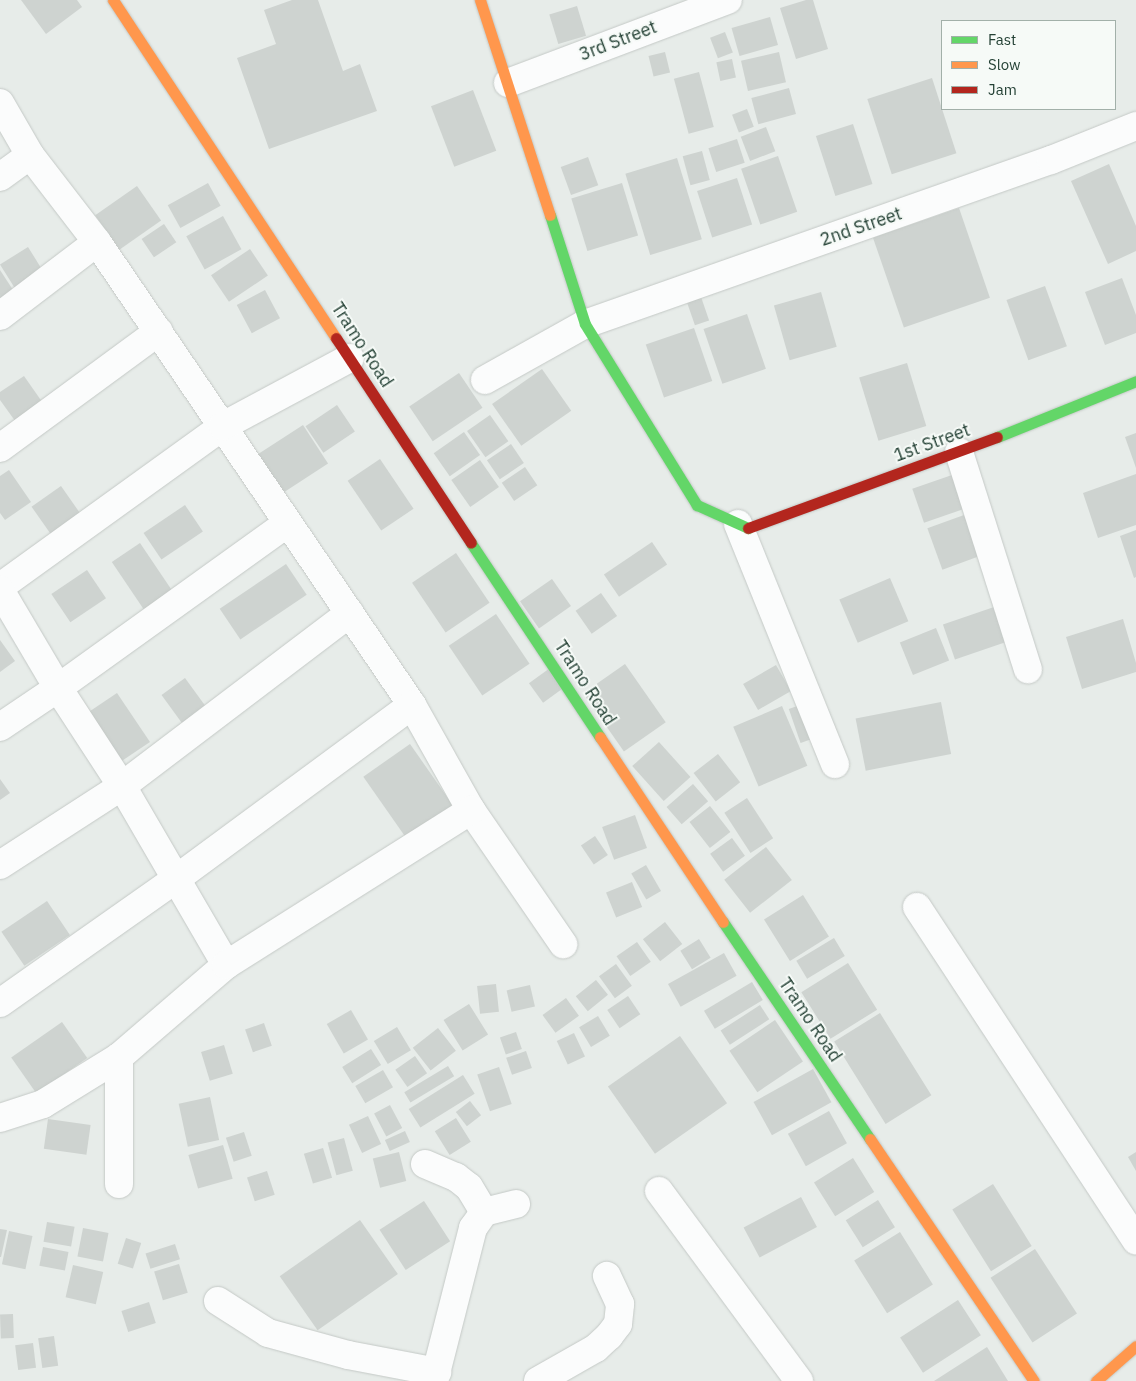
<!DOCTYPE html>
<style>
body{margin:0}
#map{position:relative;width:1136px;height:1381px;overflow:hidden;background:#e7ece9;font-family:"IBM Plex Sans",sans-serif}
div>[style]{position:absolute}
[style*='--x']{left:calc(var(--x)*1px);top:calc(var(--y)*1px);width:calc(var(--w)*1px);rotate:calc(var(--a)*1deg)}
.building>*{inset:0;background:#ced3d0;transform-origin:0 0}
.roads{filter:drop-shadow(0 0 1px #c4c9c6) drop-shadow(0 0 1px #c4c9c6)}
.street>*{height:28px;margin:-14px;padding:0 14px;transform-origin:14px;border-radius:14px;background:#fbfcfc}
.fast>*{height:11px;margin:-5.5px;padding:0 5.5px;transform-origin:5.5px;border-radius:5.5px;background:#63d668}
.slow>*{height:11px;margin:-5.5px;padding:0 5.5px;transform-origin:5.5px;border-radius:5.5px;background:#ff974d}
.jam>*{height:11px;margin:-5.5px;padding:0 5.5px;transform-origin:5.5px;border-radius:5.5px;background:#b3261e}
span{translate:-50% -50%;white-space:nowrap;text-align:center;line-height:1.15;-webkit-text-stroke:4px #f6faf7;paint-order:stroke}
.street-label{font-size:18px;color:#244135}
.legend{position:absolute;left:941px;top:20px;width:175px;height:90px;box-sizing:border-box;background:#f6faf7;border:1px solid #a2b0a9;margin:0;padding:6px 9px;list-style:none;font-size:15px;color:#244135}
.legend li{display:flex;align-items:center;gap:10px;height:25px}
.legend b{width:25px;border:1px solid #a2b0a9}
</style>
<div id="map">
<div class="building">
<div style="clip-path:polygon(21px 0,77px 0,82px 7px,46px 34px)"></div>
<div style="clip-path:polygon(292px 0,318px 0,343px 71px,360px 64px,377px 111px,269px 149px,237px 58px,276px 44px,264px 10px)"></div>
<div style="clip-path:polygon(806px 0,813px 0,828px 49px,796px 59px,780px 8px)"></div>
<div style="left:577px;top:6px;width:31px;height:29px;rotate:73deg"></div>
<div style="left:770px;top:17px;width:29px;height:40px;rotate:74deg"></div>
<div style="left:725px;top:32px;width:22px;height:16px;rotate:69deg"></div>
<div style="left:665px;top:52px;width:21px;height:17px;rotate:76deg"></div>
<div style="left:779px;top:52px;width:31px;height:39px;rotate:77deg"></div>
<div style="left:732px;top:59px;width:19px;height:16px;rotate:78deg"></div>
<div style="left:699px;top:72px;width:57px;height:26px;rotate:75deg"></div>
<div style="left:932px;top:78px;width:79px;height:68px;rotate:72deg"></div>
<div style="left:789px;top:88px;width:27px;height:39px;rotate:75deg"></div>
<div style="left:473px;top:90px;width:65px;height:45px;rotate:69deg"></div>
<div style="left:747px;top:109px;width:19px;height:16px;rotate:69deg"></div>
<div style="left:853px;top:124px;width:63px;height:39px;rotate:72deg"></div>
<div style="left:766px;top:127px;width:26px;height:27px;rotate:69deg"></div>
<div style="left:737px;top:139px;width:25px;height:30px;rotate:72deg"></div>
<div style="left:702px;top:151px;width:30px;height:20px;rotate:75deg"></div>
<div style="left:778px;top:156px;width:59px;height:39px;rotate:71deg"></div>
<div style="left:588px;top:157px;width:30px;height:29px;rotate:70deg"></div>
<div style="left:677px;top:158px;width:85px;height:54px;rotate:73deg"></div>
<div style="clip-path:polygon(1109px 164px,1136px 226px,1136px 251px,1108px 264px,1071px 181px)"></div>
<div style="left:737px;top:178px;width:49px;height:42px;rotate:72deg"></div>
<div style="left:208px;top:183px;width:26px;height:46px;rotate:61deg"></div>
<div style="left:622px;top:183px;width:55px;height:53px;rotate:73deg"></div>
<div style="left:137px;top:186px;width:42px;height:51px;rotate:55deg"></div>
<div style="left:959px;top:208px;width:95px;height:91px;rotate:71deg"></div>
<div style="left:223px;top:216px;width:38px;height:42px;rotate:61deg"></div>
<div style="left:164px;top:224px;width:22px;height:27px;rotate:56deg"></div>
<div style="left:28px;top:247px;width:32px;height:33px;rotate:58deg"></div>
<div style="left:250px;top:249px;width:32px;height:47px;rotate:56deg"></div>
<div style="clip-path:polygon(0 270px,15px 293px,0 303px)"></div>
<div style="clip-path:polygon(1122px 278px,1136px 315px,1136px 333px,1105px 345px,1085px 292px)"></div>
<div style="left:1045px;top:286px;width:64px;height:41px;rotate:70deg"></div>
<div style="left:265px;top:290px;width:32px;height:32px;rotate:62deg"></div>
<div style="left:821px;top:292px;width:57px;height:49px;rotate:74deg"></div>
<div style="left:700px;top:294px;width:28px;height:15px;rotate:71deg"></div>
<div style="left:747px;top:314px;width:58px;height:46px;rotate:71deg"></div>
<div style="left:694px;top:328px;width:56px;height:51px;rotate:71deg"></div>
<div style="left:907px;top:363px;width:66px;height:50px;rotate:73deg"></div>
<div style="left:542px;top:369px;width:51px;height:61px;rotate:55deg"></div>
<div style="left:459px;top:373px;width:42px;height:60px;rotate:56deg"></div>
<div style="clip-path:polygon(24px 376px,45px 406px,18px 425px,0 400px,0 392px)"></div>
<div style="left:337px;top:405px;width:32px;height:38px;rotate:56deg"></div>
<div style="left:490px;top:415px;width:32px;height:28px;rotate:55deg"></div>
<div style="left:303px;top:425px;width:46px;height:59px;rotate:57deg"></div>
<div style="left:464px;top:432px;width:28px;height:37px;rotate:55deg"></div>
<div style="clip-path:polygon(1136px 433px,1136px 468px,1125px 437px)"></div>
<div style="left:511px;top:444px;width:23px;height:29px;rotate:56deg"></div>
<div style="left:380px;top:459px;width:60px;height:39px;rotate:56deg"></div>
<div style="left:480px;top:460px;width:33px;height:35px;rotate:55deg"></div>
<div style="left:525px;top:467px;width:22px;height:28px;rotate:56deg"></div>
<div style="clip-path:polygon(9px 470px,31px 502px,5px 520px,0 513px,0 476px)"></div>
<div style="clip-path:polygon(1136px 474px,1136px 525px,1098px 538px,1083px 493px)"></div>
<div style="left:952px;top:475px;width:36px;height:42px;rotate:71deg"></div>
<div style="left:61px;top:486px;width:39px;height:36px;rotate:55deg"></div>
<div style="left:185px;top:505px;width:32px;height:50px;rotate:56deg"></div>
<div style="left:964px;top:515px;width:44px;height:39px;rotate:70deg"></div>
<div style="clip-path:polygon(1136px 530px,1136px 577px,1134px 578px,1120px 536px)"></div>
<div style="left:652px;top:542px;width:27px;height:58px;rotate:56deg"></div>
<div style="left:140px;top:543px;width:57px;height:34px;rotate:56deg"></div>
<div style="left:456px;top:553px;width:60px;height:53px;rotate:56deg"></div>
<div style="left:286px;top:564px;width:37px;height:80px;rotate:56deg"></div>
<div style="left:87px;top:570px;width:34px;height:43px;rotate:56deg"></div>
<div style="left:890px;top:578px;width:47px;height:55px;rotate:67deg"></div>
<div style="left:552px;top:579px;width:33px;height:39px;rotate:55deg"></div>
<div style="left:601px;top:593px;width:28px;height:31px;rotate:55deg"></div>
<div style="left:994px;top:607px;width:37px;height:54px;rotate:71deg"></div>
<div style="left:496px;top:614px;width:60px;height:57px;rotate:56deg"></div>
<div style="clip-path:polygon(1123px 619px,1136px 663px,1136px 672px,1082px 689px,1066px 637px)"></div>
<div style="left:936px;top:628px;width:35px;height:39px;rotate:68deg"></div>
<div style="clip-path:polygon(0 640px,15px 661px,0 672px)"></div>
<div style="left:625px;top:664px;width:71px;height:51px;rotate:55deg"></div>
<div style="left:776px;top:665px;width:30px;height:38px;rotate:60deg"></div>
<div style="left:550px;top:668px;width:24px;height:26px;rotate:54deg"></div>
<div style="left:185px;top:678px;width:39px;height:29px;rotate:54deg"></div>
<div style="left:117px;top:693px;width:59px;height:35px;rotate:56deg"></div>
<div style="left:941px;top:702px;width:53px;height:87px;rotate:79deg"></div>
<div style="left:803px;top:704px;width:36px;height:15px;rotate:71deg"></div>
<div style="left:782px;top:706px;width:65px;height:53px;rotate:67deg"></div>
<div style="left:659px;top:742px;width:47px;height:36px;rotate:48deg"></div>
<div style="left:410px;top:744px;width:79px;height:57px;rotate:55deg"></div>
<div style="left:718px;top:754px;width:36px;height:31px;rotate:52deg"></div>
<div style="clip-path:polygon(0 779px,10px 793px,0 800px)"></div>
<div style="left:693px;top:784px;width:23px;height:35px;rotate:49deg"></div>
<div style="left:747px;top:798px;width:48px;height:27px;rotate:57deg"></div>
<div style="left:710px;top:806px;width:33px;height:26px;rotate:52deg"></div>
<div style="left:635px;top:815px;width:35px;height:35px;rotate:70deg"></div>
<div style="left:595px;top:836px;width:23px;height:17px;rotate:56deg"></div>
<div style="left:732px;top:838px;width:22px;height:27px;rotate:54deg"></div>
<div style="left:766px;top:847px;width:42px;height:53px;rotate:52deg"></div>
<div style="left:646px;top:865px;width:30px;height:17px;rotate:60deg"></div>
<div style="left:632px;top:882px;width:27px;height:28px;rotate:68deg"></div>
<div style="left:803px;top:895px;width:49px;height:46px;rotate:58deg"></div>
<div style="left:47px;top:901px;width:41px;height:55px;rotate:56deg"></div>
<div style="left:665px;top:922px;width:28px;height:28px;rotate:52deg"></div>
<div style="left:834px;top:938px;width:21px;height:44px;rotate:59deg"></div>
<div style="left:699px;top:939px;width:22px;height:22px;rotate:58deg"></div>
<div style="left:637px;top:942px;width:24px;height:25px;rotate:55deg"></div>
<div style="left:724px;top:953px;width:26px;height:64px;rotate:61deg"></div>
<div style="left:848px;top:963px;width:55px;height:55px;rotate:58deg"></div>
<div style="left:616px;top:964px;width:27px;height:21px;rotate:54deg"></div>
<div style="left:596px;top:980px;width:19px;height:26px;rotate:51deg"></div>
<div style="left:752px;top:982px;width:21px;height:56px;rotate:59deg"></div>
<div style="left:496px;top:984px;width:28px;height:19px;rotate:84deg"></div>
<div style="left:530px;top:985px;width:22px;height:24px;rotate:77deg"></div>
<div style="left:628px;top:996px;width:22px;height:25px;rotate:56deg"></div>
<div style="left:566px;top:998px;width:22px;height:29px;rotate:54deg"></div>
<div style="left:469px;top:1004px;width:36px;height:30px;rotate:58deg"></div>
<div style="left:760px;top:1005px;width:17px;height:47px;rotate:57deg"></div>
<div style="left:351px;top:1010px;width:34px;height:28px;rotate:60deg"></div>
<div style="left:880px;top:1013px;width:97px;height:54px;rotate:58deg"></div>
<div style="left:598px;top:1016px;width:23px;height:22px;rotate:59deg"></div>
<div style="left:775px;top:1020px;width:50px;height:55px;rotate:56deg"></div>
<div style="left:62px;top:1022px;width:44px;height:62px;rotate:55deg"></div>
<div style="left:264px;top:1023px;width:24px;height:20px;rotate:71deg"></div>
<div style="left:397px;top:1027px;width:27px;height:27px;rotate:59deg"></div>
<div style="left:438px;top:1028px;width:29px;height:32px;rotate:52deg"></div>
<div style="left:516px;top:1032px;width:18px;height:17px;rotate:71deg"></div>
<div style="left:574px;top:1033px;width:26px;height:19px;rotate:65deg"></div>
<div style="left:680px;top:1036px;width:82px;height:88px;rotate:55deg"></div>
<div style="left:224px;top:1045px;width:30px;height:24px;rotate:73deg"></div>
<div style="left:371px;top:1049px;width:19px;height:34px;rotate:58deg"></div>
<div style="left:526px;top:1051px;width:18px;height:21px;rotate:71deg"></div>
<div style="left:415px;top:1056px;width:21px;height:24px;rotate:55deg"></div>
<div style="left:448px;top:1066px;width:12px;height:51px;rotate:59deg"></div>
<div style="left:499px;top:1067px;width:39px;height:23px;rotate:71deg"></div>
<div style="left:813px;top:1069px;width:38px;height:68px;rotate:61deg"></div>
<div style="left:383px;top:1070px;width:20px;height:32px;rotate:60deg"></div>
<div style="left:463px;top:1075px;width:22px;height:64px;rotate:58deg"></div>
<div style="left:210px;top:1097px;width:44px;height:32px;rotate:78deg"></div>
<div style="left:470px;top:1101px;width:18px;height:18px;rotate:52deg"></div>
<div style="left:390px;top:1105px;width:26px;height:18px;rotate:62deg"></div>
<div style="left:829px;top:1111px;width:37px;height:47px;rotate:61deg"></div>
<div style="left:368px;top:1116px;width:31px;height:21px;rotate:65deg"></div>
<div style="left:456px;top:1118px;width:28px;height:25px;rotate:58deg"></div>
<div style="left:48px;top:1119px;width:43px;height:30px;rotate:8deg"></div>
<div style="left:405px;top:1131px;width:12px;height:22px;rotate:66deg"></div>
<div style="left:244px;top:1132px;width:25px;height:19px;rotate:72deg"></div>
<div style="left:344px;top:1138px;width:34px;height:17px;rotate:75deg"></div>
<div style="left:223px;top:1145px;width:35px;height:36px;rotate:74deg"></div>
<div style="left:323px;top:1148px;width:31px;height:20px;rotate:73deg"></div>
<div style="left:399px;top:1152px;width:30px;height:27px;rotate:76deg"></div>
<div style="clip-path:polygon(1136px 1152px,1136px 1171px,1128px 1157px)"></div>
<div style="left:853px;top:1158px;width:40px;height:46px;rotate:58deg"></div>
<div style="left:267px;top:1171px;width:25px;height:21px;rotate:72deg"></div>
<div style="left:993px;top:1184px;width:73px;height:48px;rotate:58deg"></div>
<div style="left:801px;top:1197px;width:34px;height:65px;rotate:62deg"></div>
<div style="left:878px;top:1200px;width:32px;height:38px;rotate:58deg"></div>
<div style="left:424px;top:1201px;width:48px;height:53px;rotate:57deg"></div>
<div style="left:360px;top:1220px;width:66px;height:98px;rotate:55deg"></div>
<div style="left:47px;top:1222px;width:28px;height:20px;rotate:10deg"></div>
<div style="left:83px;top:1228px;width:26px;height:29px;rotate:11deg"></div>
<div style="clip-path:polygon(0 1229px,7px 1230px,1px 1257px,0 1257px)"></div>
<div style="left:9px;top:1231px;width:24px;height:34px;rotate:12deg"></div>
<div style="left:900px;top:1232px;width:62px;height:54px;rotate:58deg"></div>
<div style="left:126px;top:1238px;width:16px;height:27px;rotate:18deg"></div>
<div style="left:175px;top:1244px;width:16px;height:31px;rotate:72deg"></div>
<div style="left:43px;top:1247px;width:26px;height:19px;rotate:11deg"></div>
<div style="left:1035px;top:1249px;width:77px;height:53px;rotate:57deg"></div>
<div style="left:179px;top:1264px;width:30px;height:26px;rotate:73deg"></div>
<div style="left:73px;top:1265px;width:31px;height:33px;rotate:13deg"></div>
<div style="left:958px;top:1300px;width:42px;height:69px;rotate:57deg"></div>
<div style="left:149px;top:1302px;width:22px;height:29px;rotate:72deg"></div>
<div style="left:13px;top:1314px;width:24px;height:13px;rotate:88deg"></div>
<div style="left:54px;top:1336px;width:30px;height:16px;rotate:82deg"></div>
<div style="left:33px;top:1343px;width:25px;height:18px;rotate:83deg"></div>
<div style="clip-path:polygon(987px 1347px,1008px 1381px,934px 1381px)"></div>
</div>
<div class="roads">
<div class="street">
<div style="--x:508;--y:83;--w:235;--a:-20.7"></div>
<div style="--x:0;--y:103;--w:60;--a:60"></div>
<div style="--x:30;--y:155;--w:110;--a:52.4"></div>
<div style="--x:97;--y:242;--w:560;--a:55.77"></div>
<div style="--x:412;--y:705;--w:120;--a:60.7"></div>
<div style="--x:471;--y:810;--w:163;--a:55.5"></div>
<div style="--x:0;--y:177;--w:37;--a:-36"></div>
<div style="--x:0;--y:316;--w:122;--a:-37.3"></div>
<div style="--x:485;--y:380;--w:115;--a:-29.2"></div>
<div style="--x:585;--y:324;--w:494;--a:-19.4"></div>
<div style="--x:1051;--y:160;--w:92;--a:-21.8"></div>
<div style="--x:0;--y:448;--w:197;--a:-36.3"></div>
<div style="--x:959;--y:452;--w:228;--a:72.4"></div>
<div style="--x:738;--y:524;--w:259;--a:68"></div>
<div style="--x:0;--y:587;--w:275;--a:-35.8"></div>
<div style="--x:223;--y:426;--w:144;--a:-28.2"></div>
<div style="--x:0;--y:590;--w:114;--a:59.4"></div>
<div style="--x:58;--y:688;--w:117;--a:56.9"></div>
<div style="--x:122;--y:786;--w:207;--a:59.8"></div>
<div style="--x:0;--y:727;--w:70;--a:-33.9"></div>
<div style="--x:58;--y:688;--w:283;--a:-35.7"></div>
<div style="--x:0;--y:865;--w:145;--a:-32.9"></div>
<div style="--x:122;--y:786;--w:286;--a:-37.2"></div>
<div style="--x:917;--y:907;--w:399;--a:56.7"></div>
<div style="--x:0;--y:1003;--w:215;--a:-35.2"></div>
<div style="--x:176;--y:879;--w:293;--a:-36.4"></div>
<div style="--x:0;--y:1118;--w:45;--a:-18"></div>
<div style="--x:43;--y:1104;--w:89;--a:-31.7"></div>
<div style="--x:119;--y:1057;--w:141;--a:-40.7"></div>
<div style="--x:226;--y:965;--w:290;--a:-32.3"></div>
<div style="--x:425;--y:1164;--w:34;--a:23"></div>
<div style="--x:456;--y:1177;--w:16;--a:38"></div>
<div style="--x:469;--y:1187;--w:29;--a:59"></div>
<div style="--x:119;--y:1184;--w:127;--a:-90"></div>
<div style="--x:659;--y:1191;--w:236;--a:53.6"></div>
<div style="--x:218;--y:1301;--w:59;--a:32.6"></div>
<div style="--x:268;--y:1333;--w:83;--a:15.4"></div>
<div style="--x:348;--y:1355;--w:91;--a:10.8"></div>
<div style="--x:434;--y:1381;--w:158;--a:-75.7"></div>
<div style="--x:473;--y:1228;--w:19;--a:-55"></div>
<div style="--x:484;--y:1212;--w:33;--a:-14"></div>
<div style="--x:538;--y:1381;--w:67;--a:-29.6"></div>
<div style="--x:596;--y:1348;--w:18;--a:-43"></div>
<div style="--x:609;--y:1336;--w:15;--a:-53"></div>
<div style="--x:618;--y:1324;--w:20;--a:-84"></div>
<div style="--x:620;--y:1304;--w:31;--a:-115"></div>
</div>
<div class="fast">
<div style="--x:550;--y:215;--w:114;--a:72.2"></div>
<div style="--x:585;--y:324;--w:213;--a:58.3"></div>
<div style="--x:697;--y:505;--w:56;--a:24.3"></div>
<div style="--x:997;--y:437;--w:150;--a:-21.9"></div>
<div style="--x:471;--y:543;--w:233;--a:56.4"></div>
<div style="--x:723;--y:922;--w:262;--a:55.9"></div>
</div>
<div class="slow">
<div style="--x:113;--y:0;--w:405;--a:56.6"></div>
<div style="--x:480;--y:0;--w:226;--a:72"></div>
<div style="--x:600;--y:737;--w:222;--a:56.4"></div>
<div style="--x:870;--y:1139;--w:292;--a:55.9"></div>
<div style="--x:1096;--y:1381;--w:53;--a:-41.2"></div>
</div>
<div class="jam">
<div style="--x:336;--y:338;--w:245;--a:56.6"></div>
<div style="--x:748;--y:528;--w:265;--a:-20.1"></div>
</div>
</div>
<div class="street-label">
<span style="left:618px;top:41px;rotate:-21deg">3rd Street</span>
<span style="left:861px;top:227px;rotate:-19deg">2nd Street</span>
<span style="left:362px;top:345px;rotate:57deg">Tramo Road</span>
<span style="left:932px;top:443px;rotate:-20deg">1st Street</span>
<span style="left:585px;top:683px;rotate:57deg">Tramo Road</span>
<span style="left:810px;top:1020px;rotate:56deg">Tramo Road</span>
</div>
<ul class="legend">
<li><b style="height:6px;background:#63d668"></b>Fast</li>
<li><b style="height:6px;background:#ff974d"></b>Slow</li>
<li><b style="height:6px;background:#b3261e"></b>Jam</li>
</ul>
</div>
